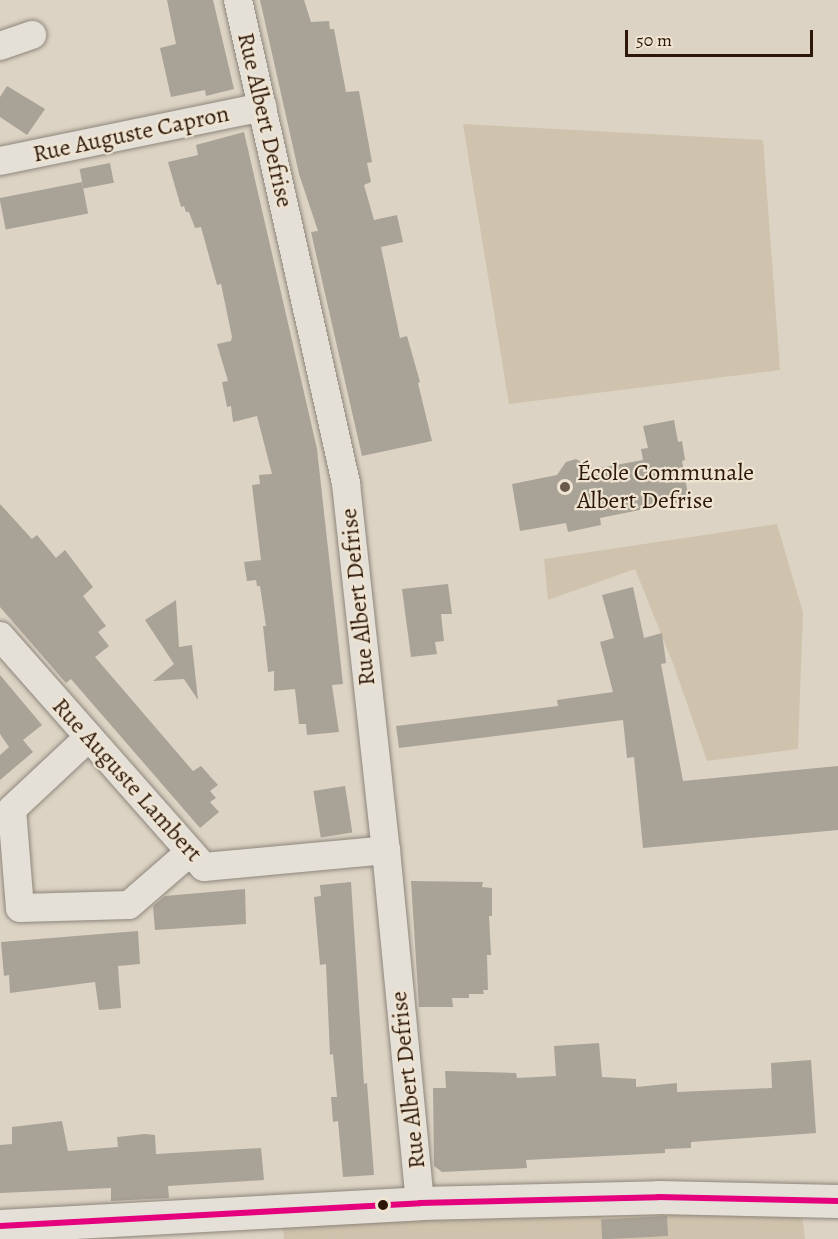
<!DOCTYPE html>
<meta charset="utf-8">
<style>
body{margin:0}
#map{position:relative;width:838px;height:1239px;overflow:hidden;background:#dcd3c4;font-family:Alegreya,serif}
div>[style]{position:absolute}
[style*='--x']{left:calc(var(--x)*1px);top:calc(var(--y)*1px);width:calc(var(--w)*1px);rotate:calc(var(--a)*1deg)}
.green>*{inset:0;background:#d0c3ad}
.building>*{inset:0;background:#a9a296;transform-origin:0 0}
.roads{filter:drop-shadow(0 0 2px #8e867b) drop-shadow(0 0 2px #8e867b)}
.street>*{height:28px;margin:-14px;padding:0 14px;transform-origin:14px;border-radius:14px;background:#e4e0d8}
.secondary>*{height:33px;margin:-16.5px;padding:0 16.5px;transform-origin:16.5px;border-radius:16.5px;background:#e4e0d8}
.bus-1>*{height:6px;margin:-3px;padding:0 3px;transform-origin:3px;border-radius:3px;background:#e5007d}
.dots>*{width:16px;height:16px;translate:-50% -50%;box-sizing:border-box;border:3px solid #efe4d2;border-radius:50%}
span{translate:-50% -50%;white-space:nowrap;text-align:center;line-height:1.15;-webkit-text-stroke:4.5px #efe4d2;paint-order:stroke}
.street-label{font-size:24px;color:#2c1708}
.poi-label{font-size:24px;color:#2c1708}
.left{translate:0 -50%;text-align:left}
.scale{position:absolute;left:625px;top:30px;width:188px;height:27px;box-sizing:border-box;border:3px solid #2c1708;border-top:0;padding-left:8px;font-size:18px;line-height:21px;white-space:nowrap;color:#2c1708;-webkit-text-stroke:4px #efe4d2;paint-order:stroke}
</style>
<div id="map">
<div class="green">
<div style="clip-path:polygon(463px 124px,763px 140px,780px 370px,509px 404px)"></div>
<div style="clip-path:polygon(777px 524px,803px 613px,798px 749px,707px 761px,674px 666px,635px 569px,548px 600px,544px 559px)"></div>
<div style="clip-path:polygon(800px 1199px,805px 1239px,284px 1239px,281px 1210px)"></div>
</div>
<div class="building">
<div style="clip-path:polygon(167px 0,213px 0,234px 89px,206px 96px,205px 90px,171px 97px,160px 48px,176px 44px)"></div>
<div style="clip-path:polygon(260px 0,304px 0,311px 22px,329px 21px,330px 29px,334px 29px,346px 92px,359px 91px,372px 162px,367px 163px,371px 182px,364px 185px,374px 220px,397px 215px,403px 242px,381px 247px,400px 338px,407px 336px,420px 382px,418px 383px,432px 441px,362px 456px,311px 232px,318px 231px,299px 174px)"></div>
<div style="clip-path:polygon(7px 86px,45px 109px,27px 135px,0 117px,0 97px)"></div>
<div style="clip-path:polygon(244px 132px,317px 449px,343px 684px,332px 685px,339px 732px,307px 735px,306px 724px,299px 724px,295px 689px,274px 691px,274px 671px,268px 672px,263px 626px,266px 626px,260px 586px,257px 586px,256px 580px,247px 581px,244px 562px,261px 560px,252px 485px,260px 484px,259px 475px,272px 474px,257px 416px,233px 422px,231px 406px,227px 407px,222px 382px,228px 381px,217px 344px,231px 341px,232px 337px,221px 284px,217px 285px,201px 227px,195px 228px,189px 212px,186px 212px,184px 206px,181px 207px,168px 162px,198px 155px,196px 145px)"></div>
<div style="left:110px;top:163px;width:20px;height:31px;rotate:79deg"></div>
<div style="left:82px;top:182px;width:32px;height:84px;rotate:79deg"></div>
<div style="clip-path:polygon(674px 420px,678px 442px,682px 441px,685px 460px,682px 461px,689px 500px,600px 518px,601px 525px,568px 532px,566px 523px,520px 531px,512px 484px,557px 475px,566px 462px,576px 459px,594px 469px,643px 460px,641px 449px,648px 448px,643px 426px)"></div>
<div style="clip-path:polygon(0 504px,32px 539px,37px 535px,56px 558px,65px 550px,93px 587px,83px 596px,106px 626px,98px 632px,109px 646px,95px 657px,193px 771px,201px 766px,218px 785px,210px 791px,216px 798px,210px 802px,219px 812px,200px 828px,71px 679px,66px 683px,0 607px)"></div>
<div style="clip-path:polygon(448px 584px,452px 614px,441px 614px,444px 641px,435px 642px,437px 654px,411px 657px,402px 589px)"></div>
<div style="clip-path:polygon(633px 587px,644px 638px,662px 633px,666px 663px,661px 664px,683px 781px,838px 766px,838px 830px,643px 848px,634px 757px,627px 758px,623px 720px,399px 748px,396px 726px,558px 706px,557px 700px,613px 692px,600px 642px,614px 638px,602px 595px)"></div>
<div style="clip-path:polygon(176px 600px,179px 647px,192px 645px,198px 700px,184px 679px,153px 681px,174px 664px,145px 620px)"></div>
<div style="clip-path:polygon(0 675px,42px 725px,23px 740px,33px 752px,0 780px,0 755px,9px 747px,0 734px)"></div>
<div style="left:345px;top:786px;width:47px;height:32px;rotate:81deg"></div>
<div style="clip-path:polygon(411px 881px,483px 882px,482px 887px,492px 888px,492px 916px,489px 916px,491px 955px,487px 955px,488px 990px,483px 990px,484px 994px,469px 994px,469px 998px,452px 998px,453px 1007px,419px 1007px)"></div>
<div style="clip-path:polygon(351px 882px,364px 1084px,367px 1083px,374px 1175px,343px 1177px,338px 1121px,333px 1122px,331px 1097px,337px 1097px,333px 1054px,330px 1055px,326px 964px,320px 965px,314px 897px,321px 896px,320px 885px)"></div>
<div style="clip-path:polygon(245px 889px,246px 924px,155px 930px,153px 906px,165px 896px)"></div>
<div style="clip-path:polygon(138px 931px,140px 964px,118px 966px,121px 1008px,99px 1010px,95px 982px,10px 993px,9px 975px,4px 976px,1px 942px)"></div>
<div style="clip-path:polygon(599px 1043px,602px 1077px,636px 1079px,636px 1087px,677px 1083px,677px 1092px,772px 1088px,771px 1063px,811px 1060px,816px 1133px,691px 1142px,691px 1148px,665px 1149px,665px 1153px,526px 1160px,527px 1168px,442px 1172px,434px 1166px,433px 1088px,446px 1088px,445px 1071px,516px 1073px,517px 1078px,556px 1076px,554px 1046px)"></div>
<div style="clip-path:polygon(62px 1121px,68px 1151px,118px 1147px,117px 1137px,145px 1134px,155px 1135px,156px 1154px,261px 1148px,264px 1180px,168px 1186px,169px 1198px,111px 1201px,111px 1188px,0 1193px,0 1145px,12px 1144px,12px 1127px)"></div>
<div style="left:667px;top:1216px;width:20px;height:66px;rotate:87deg"></div>
</div>
<div class="roads">
<div class="street">
<div style="--x:238;--y:0;--w:496;--a:77.4"></div>
<div style="--x:346;--y:484;--w:368;--a:83.8"></div>
<div style="--x:386;--y:850;--w:355;--a:84.5"></div>
<div style="--x:0;--y:46;--w:34;--a:-19"></div>
<div style="--x:0;--y:161;--w:268;--a:-11.6"></div>
<div style="--x:0;--y:636;--w:308;--a:48.6"></div>
<div style="--x:204;--y:867;--w:183;--a:-5.3"></div>
<div style="--x:89;--y:737;--w:105;--a:136.9"></div>
<div style="--x:12;--y:809;--w:99;--a:85.4"></div>
<div style="--x:20;--y:908;--w:109;--a:-1.6"></div>
<div style="--x:129;--y:905;--w:81;--a:-41"></div>
</div>
<div class="secondary">
<div style="--x:0;--y:1226;--w:421;--a:-3.1"></div>
<div style="--x:420;--y:1203;--w:238;--a:-1.4"></div>
<div style="--x:658;--y:1197;--w:180;--a:1.3"></div>
</div>
</div>
<div class="bus-1">
<div style="--x:0;--y:1226;--w:421;--a:-3.1"></div>
<div style="--x:420;--y:1203;--w:238;--a:-1.4"></div>
<div style="--x:658;--y:1197;--w:180;--a:1.3"></div>
</div>
<div class="dots">
<div style="left:565px;top:487px;background:#6a594a"></div>
<div style="left:383px;top:1205px;background:#2c1708"></div>
</div>
<div class="street-label">
<span style="left:265px;top:120px;rotate:77deg">Rue Albert Defrise</span>
<span style="left:131px;top:134px;rotate:-12deg">Rue Auguste Capron</span>
<span style="left:358px;top:597px;rotate:-96deg">Rue Albert Defrise</span>
<span style="left:127px;top:780px;rotate:48deg">Rue Auguste Lambert</span>
<span style="left:408px;top:1080px;rotate:-96deg">Rue Albert Defrise</span>
</div>
<div class="poi-label">
<span class="left" style="left:577px;top:487px">École Communale<br>Albert Defrise</span>
</div>
<div class="scale">50 m</div>
</div>
